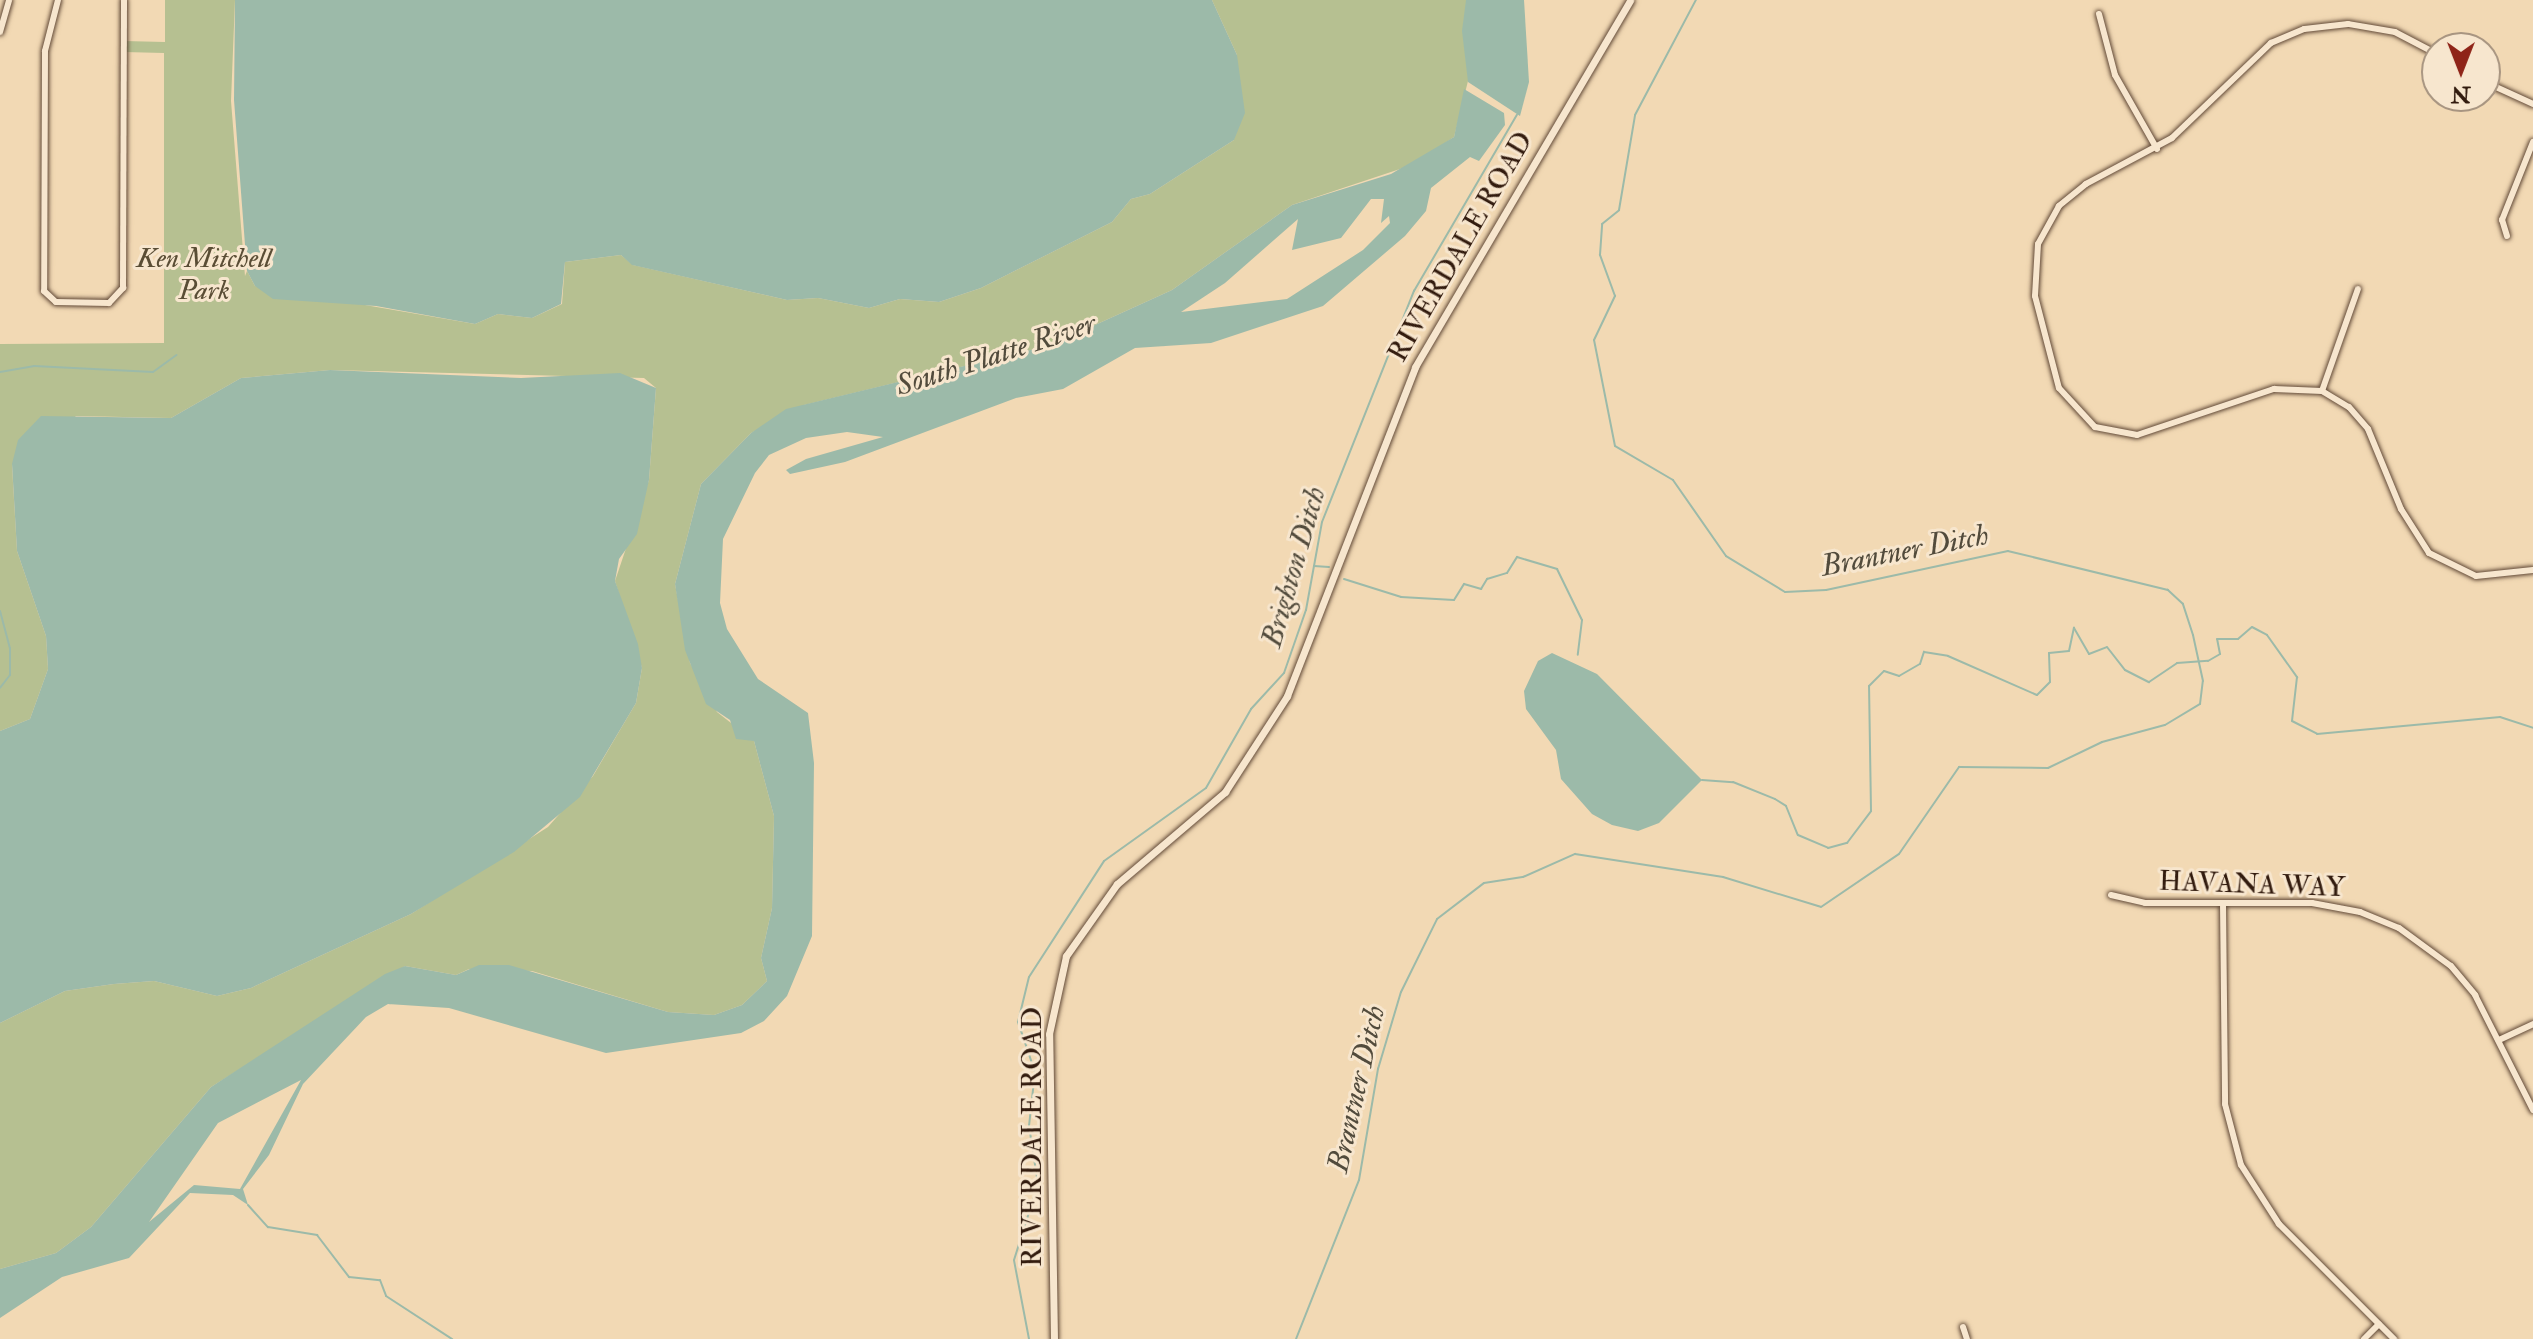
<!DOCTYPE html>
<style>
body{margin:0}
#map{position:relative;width:2533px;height:1339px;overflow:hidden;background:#f2d9b4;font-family:"IM FELL Double Pica",serif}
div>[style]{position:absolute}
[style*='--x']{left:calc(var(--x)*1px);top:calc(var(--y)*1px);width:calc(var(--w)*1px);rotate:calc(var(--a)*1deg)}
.green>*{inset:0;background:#b6c091}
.water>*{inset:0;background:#9cbaa9}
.stream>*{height:2px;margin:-1px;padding:0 1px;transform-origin:1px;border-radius:1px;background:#9cbaa9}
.roads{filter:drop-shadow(0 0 2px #624a38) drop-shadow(0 0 2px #624a38)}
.minor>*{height:6px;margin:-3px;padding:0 3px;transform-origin:3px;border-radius:3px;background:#f7e6ce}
.tertiary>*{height:7px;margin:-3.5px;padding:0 3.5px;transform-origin:3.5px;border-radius:3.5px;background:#f7e6ce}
span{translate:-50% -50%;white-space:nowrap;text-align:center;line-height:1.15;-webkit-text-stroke:6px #f7e6ce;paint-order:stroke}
.street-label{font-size:28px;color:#321b0e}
.park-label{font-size:28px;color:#5a4d35;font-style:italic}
.water-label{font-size:30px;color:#524b3c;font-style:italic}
.north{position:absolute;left:2421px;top:32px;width:80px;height:80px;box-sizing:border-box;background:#f7e6ce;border:2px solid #a89581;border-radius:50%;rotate:180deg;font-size:22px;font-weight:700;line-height:32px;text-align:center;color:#321b0e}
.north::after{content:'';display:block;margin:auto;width:28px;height:36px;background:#8f2418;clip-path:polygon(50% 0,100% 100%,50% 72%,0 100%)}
</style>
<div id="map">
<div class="green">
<div style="clip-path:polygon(165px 0,235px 0,231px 101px,245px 276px,247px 271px,255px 286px,475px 324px,498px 314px,532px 318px,562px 304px,565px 262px,621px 255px,633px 265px,787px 300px,818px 298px,869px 308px,900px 299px,939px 302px,981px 288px,1112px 222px,1131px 199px,1150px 194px,1234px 140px,1237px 55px,1212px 0,1466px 0,1471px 69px,1454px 137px,1412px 165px,1292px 205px,1172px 290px,1051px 345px,804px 405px,751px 433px,701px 484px,675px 584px,690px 663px,717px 712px,754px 741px,774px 816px,772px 908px,761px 958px,767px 981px,742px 1005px,714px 1015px,668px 1012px,532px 971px,469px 969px,456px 975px,405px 966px,211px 1087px,91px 1227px,56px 1253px,0 1269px,0 1023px,65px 991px,114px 984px,154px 981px,217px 996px,251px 988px,411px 914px,548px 827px,593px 776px,620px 730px,636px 703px,642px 668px,615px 581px,649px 480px,656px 388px,644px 378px,330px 370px,241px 378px,171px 418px,76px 416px,12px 465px,17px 551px,46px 636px,48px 669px,30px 719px,0 731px,0 344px,164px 343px,164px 53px,124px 52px,124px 41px,165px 42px)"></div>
</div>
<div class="water">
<div style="clip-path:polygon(235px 0,1212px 0,1237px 55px,1245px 113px,1234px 140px,1150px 194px,1131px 199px,1112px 222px,981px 288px,939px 302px,900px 299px,869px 308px,818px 298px,787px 300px,632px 265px,621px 255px,565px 262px,561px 304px,532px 318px,498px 314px,475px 324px,376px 306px,273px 299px,255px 286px,247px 271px,234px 100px)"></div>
<div style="clip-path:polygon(1466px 0,1524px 0,1529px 82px,1520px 116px,1468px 82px,1462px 31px)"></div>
<div style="clip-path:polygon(evenodd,1464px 89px,1504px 113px,1505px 125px,1479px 161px,1470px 157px,1431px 188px,1426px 211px,1405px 236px,1323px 306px,1211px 343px,1135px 348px,1063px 389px,1016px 398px,845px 462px,790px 474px,786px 470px,806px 459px,883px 437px,847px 432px,806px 438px,769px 455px,755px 473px,723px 539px,720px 603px,727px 629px,758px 679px,808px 713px,814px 763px,812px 936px,787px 996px,764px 1021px,741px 1033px,606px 1053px,449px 1008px,388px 1004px,366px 1017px,303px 1084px,269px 1155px,243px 1189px,248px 1205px,233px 1195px,190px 1193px,129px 1258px,62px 1277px,0 1318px,0 1269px,56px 1253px,91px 1227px,211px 1087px,385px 974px,405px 966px,456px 975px,479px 965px,509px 965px,668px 1012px,714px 1015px,742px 1005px,767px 981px,761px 958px,772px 908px,774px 816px,754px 741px,736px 739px,730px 720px,706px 704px,685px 650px,675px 584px,701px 484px,751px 433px,786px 409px,1051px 345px,1172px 290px,1292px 205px,1391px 174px,1454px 137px,1464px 89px,1371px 199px,1384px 199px,1381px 223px,1389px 216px,1390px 223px,1363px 250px,1287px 299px,1181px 312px,1225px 283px,1298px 219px,1292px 250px,1341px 238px,1371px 199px,1464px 89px,301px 1080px,240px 1189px,194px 1185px,149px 1222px,218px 1123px,301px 1080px)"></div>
<div style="clip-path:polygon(330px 370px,521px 378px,620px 373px,656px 388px,649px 480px,637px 534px,619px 559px,615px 581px,638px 644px,642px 668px,636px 703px,580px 797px,514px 852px,411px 914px,251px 988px,217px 996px,154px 981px,114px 984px,65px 991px,0 1023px,0 731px,30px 719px,48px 669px,46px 636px,17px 551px,12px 464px,18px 440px,41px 416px,171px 418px,241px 378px)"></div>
<div style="clip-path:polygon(1552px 653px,1597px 674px,1702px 780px,1659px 823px,1638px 831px,1612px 825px,1592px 814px,1561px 779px,1556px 750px,1526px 709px,1524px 691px,1538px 661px)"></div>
</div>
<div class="stream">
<div style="--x:0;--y:372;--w:35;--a:-10"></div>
<div style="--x:34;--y:366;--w:119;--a:2.9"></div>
<div style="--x:153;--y:372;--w:29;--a:-36"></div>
<div style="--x:1314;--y:566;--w:15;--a:4"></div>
<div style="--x:1344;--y:579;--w:60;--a:17.5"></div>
<div style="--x:1401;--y:597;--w:53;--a:3.2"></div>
<div style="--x:1454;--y:600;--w:19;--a:-58"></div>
<div style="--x:1464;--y:584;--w:18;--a:16"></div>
<div style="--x:1481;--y:589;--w:12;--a:-59"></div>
<div style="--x:1487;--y:579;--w:21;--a:-17"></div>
<div style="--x:1507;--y:573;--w:19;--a:-58"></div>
<div style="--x:1517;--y:557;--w:42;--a:16.7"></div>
<div style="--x:1557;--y:569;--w:57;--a:63.9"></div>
<div style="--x:1582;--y:620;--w:35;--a:97"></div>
<div style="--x:0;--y:611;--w:38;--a:75"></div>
<div style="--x:10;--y:648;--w:27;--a:90"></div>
<div style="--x:10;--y:675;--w:16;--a:128"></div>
<div style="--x:1702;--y:780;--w:31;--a:4"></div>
<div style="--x:1733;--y:782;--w:45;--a:22"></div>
<div style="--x:1775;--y:799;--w:13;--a:32"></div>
<div style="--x:1786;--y:806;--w:31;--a:68"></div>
<div style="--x:1798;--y:835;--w:33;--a:23"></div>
<div style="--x:1828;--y:848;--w:20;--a:-15"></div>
<div style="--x:1847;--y:843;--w:40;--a:-53"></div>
<div style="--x:1871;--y:811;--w:125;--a:-90.9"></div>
<div style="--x:1869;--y:686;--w:21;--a:-45"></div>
<div style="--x:1884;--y:671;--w:16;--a:18"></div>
<div style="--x:1899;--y:676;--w:24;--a:-30"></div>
<div style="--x:1920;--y:664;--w:13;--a:-72"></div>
<div style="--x:1924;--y:652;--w:24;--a:9"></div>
<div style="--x:1948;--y:656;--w:97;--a:23.7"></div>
<div style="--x:2037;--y:695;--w:18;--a:-45"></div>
<div style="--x:2050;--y:682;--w:29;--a:-92"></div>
<div style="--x:2049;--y:653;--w:20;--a:-6"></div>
<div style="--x:2069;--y:651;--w:24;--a:-78"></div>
<div style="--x:2074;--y:628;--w:30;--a:60"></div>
<div style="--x:2089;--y:654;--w:19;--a:-21"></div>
<div style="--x:2107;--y:647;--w:29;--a:52"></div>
<div style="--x:2125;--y:670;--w:27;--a:27"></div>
<div style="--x:2149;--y:682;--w:34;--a:-34"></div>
<div style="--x:2177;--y:663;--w:31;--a:-4"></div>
<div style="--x:2208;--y:661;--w:14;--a:-30"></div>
<div style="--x:2220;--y:654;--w:15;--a:-101"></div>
<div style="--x:2217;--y:639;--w:21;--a:0"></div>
<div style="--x:2238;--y:639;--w:18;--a:-41"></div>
<div style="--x:2252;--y:627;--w:17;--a:28"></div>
<div style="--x:2267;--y:635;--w:52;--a:54.5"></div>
<div style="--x:2297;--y:677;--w:44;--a:96.5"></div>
<div style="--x:2292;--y:721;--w:28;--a:27"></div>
<div style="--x:2317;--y:734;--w:184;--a:-5.3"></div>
<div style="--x:2500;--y:717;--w:35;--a:18"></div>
<div style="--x:248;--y:1205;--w:30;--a:48"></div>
<div style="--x:268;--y:1227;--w:50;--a:9.3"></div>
<div style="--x:317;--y:1235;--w:53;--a:52.7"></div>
<div style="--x:349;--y:1277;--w:31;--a:6"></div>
<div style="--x:380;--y:1280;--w:17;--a:69"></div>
<div style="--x:386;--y:1296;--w:79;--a:33.1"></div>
<div style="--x:1029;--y:1339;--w:80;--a:-100.8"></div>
<div style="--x:1014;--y:1260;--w:80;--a:-72.5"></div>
<div style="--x:1038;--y:1184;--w:59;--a:-98.8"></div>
<div style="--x:1029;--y:1126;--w:54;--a:-83.7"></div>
<div style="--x:1035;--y:1072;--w:53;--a:-108.8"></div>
<div style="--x:1018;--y:1022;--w:46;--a:-76.3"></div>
<div style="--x:1029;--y:977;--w:138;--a:-57.1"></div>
<div style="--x:1104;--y:861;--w:125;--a:-35.6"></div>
<div style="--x:1206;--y:788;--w:91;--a:-60.3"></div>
<div style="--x:1251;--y:709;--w:49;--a:-47.5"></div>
<div style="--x:1284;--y:673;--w:67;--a:-70.8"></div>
<div style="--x:1306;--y:610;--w:89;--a:-79.7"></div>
<div style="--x:1322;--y:522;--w:249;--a:-68.3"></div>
<div style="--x:1414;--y:291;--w:204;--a:-59.7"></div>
<div style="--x:1296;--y:1339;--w:171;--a:-68.4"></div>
<div style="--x:1359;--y:1180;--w:113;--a:-80.3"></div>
<div style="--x:1378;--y:1069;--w:80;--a:-73.4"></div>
<div style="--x:1401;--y:992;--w:81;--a:-63.7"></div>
<div style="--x:1437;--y:919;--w:59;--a:-37.5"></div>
<div style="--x:1484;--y:883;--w:39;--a:-9"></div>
<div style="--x:1523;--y:877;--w:57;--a:-23.9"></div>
<div style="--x:1575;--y:854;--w:150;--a:8.8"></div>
<div style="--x:1723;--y:877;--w:102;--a:17"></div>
<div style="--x:1821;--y:907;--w:94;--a:-34.2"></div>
<div style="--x:1899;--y:854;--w:106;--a:-55.4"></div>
<div style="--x:1959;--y:767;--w:89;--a:0.6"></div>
<div style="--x:2048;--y:768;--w:60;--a:-25.7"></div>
<div style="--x:2102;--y:742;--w:65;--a:-15.1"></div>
<div style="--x:2165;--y:725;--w:41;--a:-31"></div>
<div style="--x:2200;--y:704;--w:23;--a:-83"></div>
<div style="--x:2203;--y:681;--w:47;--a:-102.3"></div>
<div style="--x:2193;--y:635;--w:33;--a:-108"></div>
<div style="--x:2183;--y:604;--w:21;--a:-137"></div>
<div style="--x:2168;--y:590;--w:165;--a:-166.3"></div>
<div style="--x:2008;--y:551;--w:186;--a:167.9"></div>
<div style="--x:1826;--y:590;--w:41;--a:177.2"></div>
<div style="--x:1785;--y:592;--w:69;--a:-148.6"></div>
<div style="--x:1726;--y:556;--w:93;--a:-124.9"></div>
<div style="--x:1673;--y:480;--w:67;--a:-149.6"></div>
<div style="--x:1615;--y:446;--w:108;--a:-101.2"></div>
<div style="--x:1594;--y:340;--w:49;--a:-64.5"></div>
<div style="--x:1615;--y:296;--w:44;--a:-110.1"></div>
<div style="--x:1600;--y:255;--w:31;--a:-86"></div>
<div style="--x:1602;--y:224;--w:22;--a:-39"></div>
<div style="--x:1619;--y:210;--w:96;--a:-80.4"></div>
<div style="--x:1635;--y:115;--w:130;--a:-62.1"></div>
</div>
<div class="roads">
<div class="minor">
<div style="--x:58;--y:0;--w:53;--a:104.3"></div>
<div style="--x:45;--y:51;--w:240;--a:90.2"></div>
<div style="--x:44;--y:291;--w:16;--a:43"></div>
<div style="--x:56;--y:302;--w:53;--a:1.1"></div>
<div style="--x:109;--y:303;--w:21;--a:-47"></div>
<div style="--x:123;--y:288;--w:288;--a:-89.8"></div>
<div style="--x:2099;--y:14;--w:63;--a:75.3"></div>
<div style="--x:2115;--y:75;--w:85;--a:60.4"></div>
<div style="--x:0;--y:32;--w:33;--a:-74"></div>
<div style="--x:2437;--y:54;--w:47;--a:-152.4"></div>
<div style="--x:2395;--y:32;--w:48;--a:-170.3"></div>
<div style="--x:2348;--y:24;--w:44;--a:173.5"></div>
<div style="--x:2304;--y:29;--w:36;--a:157"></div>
<div style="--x:2271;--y:43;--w:137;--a:136.2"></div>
<div style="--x:2172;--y:138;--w:98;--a:151.9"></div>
<div style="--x:2086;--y:184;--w:35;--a:141"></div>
<div style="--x:2059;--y:206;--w:43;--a:118.9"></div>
<div style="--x:2038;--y:244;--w:52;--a:93.3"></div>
<div style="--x:2035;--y:296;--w:95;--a:75.4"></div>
<div style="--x:2059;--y:388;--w:53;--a:47.3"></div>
<div style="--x:2095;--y:427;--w:43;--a:10.8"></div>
<div style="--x:2137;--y:435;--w:145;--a:-18.6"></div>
<div style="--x:2274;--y:389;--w:48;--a:2.4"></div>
<div style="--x:2322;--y:391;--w:31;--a:31"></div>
<div style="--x:2349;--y:407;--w:29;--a:49"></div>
<div style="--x:2368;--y:429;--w:87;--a:67.6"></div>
<div style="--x:2401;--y:509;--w:52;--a:57.5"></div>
<div style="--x:2429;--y:553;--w:52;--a:26.1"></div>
<div style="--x:2476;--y:576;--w:57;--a:-6"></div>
<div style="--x:2485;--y:82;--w:53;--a:24.6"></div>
<div style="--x:2507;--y:236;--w:17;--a:-107"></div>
<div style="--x:2502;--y:220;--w:84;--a:-68.3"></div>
<div style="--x:2322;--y:391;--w:108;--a:-70.6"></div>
<div style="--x:2111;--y:895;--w:35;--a:13"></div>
<div style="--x:2145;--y:903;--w:167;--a:0"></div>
<div style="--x:2312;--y:903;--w:49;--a:10.6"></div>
<div style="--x:2360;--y:912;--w:42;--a:22.3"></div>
<div style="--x:2399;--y:928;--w:64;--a:36.2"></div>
<div style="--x:2451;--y:966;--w:38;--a:50"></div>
<div style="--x:2475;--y:995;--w:129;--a:63.2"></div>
<div style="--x:2223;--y:903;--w:201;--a:89.4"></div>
<div style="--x:2225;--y:1104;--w:63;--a:75.3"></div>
<div style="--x:2241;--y:1165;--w:70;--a:57.2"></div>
<div style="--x:2279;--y:1224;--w:163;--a:45"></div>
<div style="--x:2499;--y:1040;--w:38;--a:-25"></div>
<div style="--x:1963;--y:1327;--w:13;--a:72"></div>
<div style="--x:2364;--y:1339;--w:21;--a:-45"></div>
</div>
<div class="tertiary">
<div style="--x:1054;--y:1339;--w:305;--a:-90.9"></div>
<div style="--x:1049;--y:1034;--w:80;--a:-77.7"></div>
<div style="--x:1066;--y:956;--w:88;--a:-54.7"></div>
<div style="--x:1117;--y:884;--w:142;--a:-40.4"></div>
<div style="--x:1225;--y:792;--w:114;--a:-57.1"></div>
<div style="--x:1287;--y:696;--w:353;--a:-68.7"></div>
<div style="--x:1415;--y:367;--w:425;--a:-59.6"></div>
</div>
</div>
<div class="street-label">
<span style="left:1461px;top:247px;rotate:-60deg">RIVERDALE ROAD</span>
<span style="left:2252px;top:885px;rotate:2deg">HAVANA WAY</span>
<span style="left:1033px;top:1137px;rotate:-90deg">RIVERDALE ROAD</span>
</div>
<div class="park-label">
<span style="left:204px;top:275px">Ken Mitchell<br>Park</span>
</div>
<div class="water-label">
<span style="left:996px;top:355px;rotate:-18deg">South Platte River</span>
<span style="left:1905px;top:551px;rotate:-11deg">Brantner Ditch</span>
<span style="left:1294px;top:567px;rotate:-74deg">Brighton Ditch</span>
<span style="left:1357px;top:1089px;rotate:-77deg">Brantner Ditch</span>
</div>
<div class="north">N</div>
</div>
